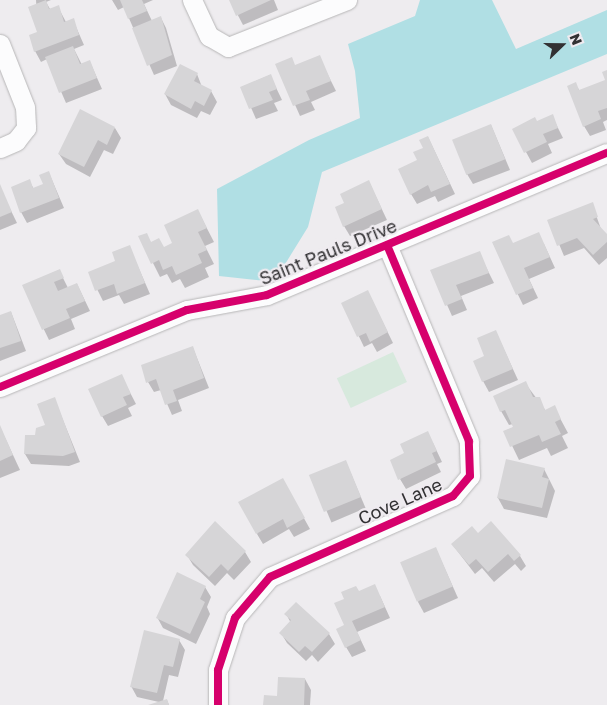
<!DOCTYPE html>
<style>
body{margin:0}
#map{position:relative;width:607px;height:705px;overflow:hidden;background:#eeecef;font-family:"Golos Text",sans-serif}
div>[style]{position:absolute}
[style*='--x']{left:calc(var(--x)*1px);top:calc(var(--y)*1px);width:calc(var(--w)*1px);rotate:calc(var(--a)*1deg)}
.green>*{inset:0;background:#d7e9dd;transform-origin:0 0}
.water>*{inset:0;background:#b0dfe4}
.shadow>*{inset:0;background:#0003;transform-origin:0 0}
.building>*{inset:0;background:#d6d5d7;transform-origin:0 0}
.roads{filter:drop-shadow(0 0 1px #b7b6b7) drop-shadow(0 0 1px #b7b6b7)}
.minor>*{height:19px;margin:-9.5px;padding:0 9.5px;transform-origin:9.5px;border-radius:9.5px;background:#fcfcfd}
.cycleway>*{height:8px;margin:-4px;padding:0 4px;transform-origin:4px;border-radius:4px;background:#d6006c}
span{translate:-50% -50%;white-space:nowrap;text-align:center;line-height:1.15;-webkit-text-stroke:4.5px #efebf0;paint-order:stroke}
.street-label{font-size:18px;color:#323133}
.north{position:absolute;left:537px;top:20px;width:50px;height:50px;-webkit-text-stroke:4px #efebf0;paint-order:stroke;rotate:68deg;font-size:14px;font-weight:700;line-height:20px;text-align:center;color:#323133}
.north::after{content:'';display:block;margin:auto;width:18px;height:22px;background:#323133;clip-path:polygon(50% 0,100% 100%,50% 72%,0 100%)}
</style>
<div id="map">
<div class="green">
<div style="left:393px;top:352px;width:33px;height:62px;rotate:65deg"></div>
</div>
<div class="water">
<div style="clip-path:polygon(420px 0,492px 0,516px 49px,607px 10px,607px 54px,322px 172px,308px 227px,274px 282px,219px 276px,217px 189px,309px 140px,360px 118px,355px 71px,348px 44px,415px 16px)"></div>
</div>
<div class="shadow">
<div style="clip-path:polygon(36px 0,51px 0,46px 2px,50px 9px,58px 7px,66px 22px,73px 20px,84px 45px,74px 49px,82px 65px,90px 62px,102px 89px,66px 103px,47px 59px,41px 62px,35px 51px,38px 32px)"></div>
<div style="clip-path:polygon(112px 0,153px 0,144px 4px,152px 21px,161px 18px,166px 28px,177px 66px,154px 75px,124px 7px,118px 10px)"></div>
<div style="clip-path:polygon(230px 0,274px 0,278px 10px,243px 25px)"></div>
<div style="clip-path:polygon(319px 57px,336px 91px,311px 102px,315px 110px,300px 116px,277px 64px,296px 66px)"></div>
<div style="clip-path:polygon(607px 71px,607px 120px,603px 122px,606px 130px,590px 136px,584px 126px,575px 84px,580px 91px,607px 81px)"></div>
<div style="clip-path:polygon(197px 74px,202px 87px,211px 91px,217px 102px,210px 115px,201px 111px,197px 118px,171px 105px,165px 94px)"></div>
<div style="clip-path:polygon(270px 75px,282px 100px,274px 103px,278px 111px,256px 119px,242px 87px)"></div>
<div style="clip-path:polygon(552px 116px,563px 138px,548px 144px,552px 153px,532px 163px,514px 130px)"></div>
<div style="clip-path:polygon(491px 125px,510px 170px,473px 184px,467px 174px)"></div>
<div style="clip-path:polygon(115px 128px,121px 138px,113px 154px,104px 150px,90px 177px,66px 164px,59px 154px)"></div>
<div style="clip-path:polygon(428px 137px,455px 194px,438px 202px,435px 196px,417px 204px,411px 194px)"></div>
<div style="clip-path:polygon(49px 173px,64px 208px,27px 223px,21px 212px,29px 181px,34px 189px,44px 185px)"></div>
<div style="clip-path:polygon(369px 182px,387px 220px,350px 236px,344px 226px,346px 204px)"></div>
<div style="clip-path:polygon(0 188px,17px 223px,0 230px)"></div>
<div style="clip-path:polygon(592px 204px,601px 229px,607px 236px,607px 258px,599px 265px,584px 248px,564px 256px,549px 220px)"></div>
<div style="clip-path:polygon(198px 211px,214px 242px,205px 246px,214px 264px,205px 268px,209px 277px,185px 288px,180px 279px,172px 283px,167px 274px,160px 277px,140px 237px,164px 248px,174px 244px)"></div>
<div style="clip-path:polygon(493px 243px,544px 244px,555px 268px,529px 279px,538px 298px,523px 305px)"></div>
<div style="clip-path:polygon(129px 246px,150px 294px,124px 304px,119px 295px,103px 301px,89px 273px,117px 262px)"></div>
<div style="clip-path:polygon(479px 253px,494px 283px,461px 296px,467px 310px,452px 316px,432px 271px)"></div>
<div style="clip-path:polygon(59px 270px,68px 288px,77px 284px,90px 311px,71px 319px,75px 329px,49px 340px,23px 286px)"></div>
<div style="clip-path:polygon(368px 292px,393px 343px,377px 352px,372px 343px,364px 347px,343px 303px)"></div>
<div style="clip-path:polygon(11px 312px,26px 351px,0 361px,0 316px)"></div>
<div style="clip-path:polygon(496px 332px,518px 380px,489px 392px,483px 381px,486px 357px)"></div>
<div style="clip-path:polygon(193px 348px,209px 388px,178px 400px,182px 411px,172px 415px,161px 390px,154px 392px,148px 382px)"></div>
<div style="clip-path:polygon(121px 375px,136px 404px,128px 408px,132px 416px,108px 426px,102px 416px)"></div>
<div style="clip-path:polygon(525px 383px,546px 411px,554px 407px,568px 433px,562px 436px,568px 448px,551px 456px,547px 448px,519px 460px,505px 431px,514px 427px,513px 424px,509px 425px,501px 411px)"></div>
<div style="clip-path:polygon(54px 398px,80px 462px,69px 466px,31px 464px,25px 454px,46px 426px)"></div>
<div style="clip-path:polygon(0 427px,20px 470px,0 478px)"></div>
<div style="clip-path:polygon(433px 443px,442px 462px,437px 464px,441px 472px,406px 489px,400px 479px)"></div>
<div style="left:346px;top:462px;width:50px;height:37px;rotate:67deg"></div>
<div style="clip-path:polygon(544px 469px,555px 491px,547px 518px,504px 509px,498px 498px)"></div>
<div style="clip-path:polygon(282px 479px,310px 529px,294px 537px,289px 529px,263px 544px,257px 534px)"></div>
<div style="clip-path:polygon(477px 535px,520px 556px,526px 566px,521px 571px,515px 564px,494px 582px,482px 568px,475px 574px,452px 544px)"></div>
<div style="clip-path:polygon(436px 549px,458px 598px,424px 613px,418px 602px)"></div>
<div style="clip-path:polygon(245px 552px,251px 562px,234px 580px,227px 573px,215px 586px,193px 565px,187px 555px)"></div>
<div style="clip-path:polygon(205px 587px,211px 597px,207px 607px,210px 614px,196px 644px,163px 628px,157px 617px)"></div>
<div style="clip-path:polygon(358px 593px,380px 596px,390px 618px,357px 632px,366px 651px,352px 657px,346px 647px,346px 626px)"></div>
<div style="clip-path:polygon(286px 614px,329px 634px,335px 644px,318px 662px,312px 655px,306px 661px,287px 643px,281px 633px,291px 623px)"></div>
<div style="clip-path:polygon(179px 640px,185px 650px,178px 677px,169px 675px,163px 701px,167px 700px,169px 705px,151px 705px,159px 702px,137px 697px,131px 686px)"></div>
<div style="clip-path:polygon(305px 679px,311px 690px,310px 705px,265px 705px)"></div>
</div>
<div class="building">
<div style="clip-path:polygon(46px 0,49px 9px,59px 5px,64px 22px,74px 18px,79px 35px,34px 52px,29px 35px,37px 32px,28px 7px)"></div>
<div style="clip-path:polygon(120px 0,142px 0,147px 11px,128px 19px)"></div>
<div style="clip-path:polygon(229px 0,271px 0,236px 16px)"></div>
<div style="clip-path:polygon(161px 16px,172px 55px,147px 66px,132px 28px)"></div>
<div style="clip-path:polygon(73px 46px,80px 64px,90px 60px,97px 78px,59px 93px,45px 57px)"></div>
<div style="clip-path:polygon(320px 55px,331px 81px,306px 91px,310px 100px,293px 106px,275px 64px,292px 57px,295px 65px)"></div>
<div style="clip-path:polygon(180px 64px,198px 73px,194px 81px,212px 90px,204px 106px,195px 101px,191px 109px,164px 94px)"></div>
<div style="clip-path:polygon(607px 70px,607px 108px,598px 111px,601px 119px,583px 127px,567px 86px,576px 82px,579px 90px,605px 80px,602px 72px)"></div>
<div style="clip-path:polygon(271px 74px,277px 89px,269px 92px,273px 100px,249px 109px,240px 87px)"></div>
<div style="clip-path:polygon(80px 109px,115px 127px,107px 145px,98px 140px,84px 167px,58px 154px)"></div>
<div style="clip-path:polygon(553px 114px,558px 128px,543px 134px,547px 142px,524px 153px,512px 129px,535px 117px,537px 121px)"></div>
<div style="left:491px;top:124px;width:38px;height:42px;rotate:68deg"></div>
<div style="clip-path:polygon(428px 136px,450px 184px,431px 192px,428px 185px,410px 195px,398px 169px,417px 160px,413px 152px,423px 148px,419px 140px)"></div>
<div style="clip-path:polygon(49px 171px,59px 198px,20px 213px,11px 187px,30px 179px,33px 188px,43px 184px,39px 175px)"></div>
<div style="clip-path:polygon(369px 180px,382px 209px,343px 227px,335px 207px,344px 203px,340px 194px)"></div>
<div style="clip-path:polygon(0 184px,12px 212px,0 217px)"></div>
<div style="clip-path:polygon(593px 202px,598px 217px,593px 219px,607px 234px,607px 242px,593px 255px,577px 238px,557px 246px,547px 220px)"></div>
<div style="clip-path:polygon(198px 209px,207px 228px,198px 232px,207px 250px,198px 254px,202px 263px,176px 275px,172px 266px,163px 270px,159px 260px,151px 264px,138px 236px,147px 233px,151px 242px,159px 238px,164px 247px,172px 243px,164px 225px)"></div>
<div style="clip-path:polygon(539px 232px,550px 257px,524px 268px,533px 288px,516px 295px,492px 242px,509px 235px,513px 243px)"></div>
<div style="clip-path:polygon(130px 245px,145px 283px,117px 294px,114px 284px,95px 291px,88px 272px,115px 261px,112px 252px)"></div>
<div style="clip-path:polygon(480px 251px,489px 273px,456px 285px,462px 299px,445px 306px,430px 270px)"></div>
<div style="clip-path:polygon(60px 269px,64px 278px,54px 282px,58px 291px,77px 283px,85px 301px,66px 309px,70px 318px,42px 330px,22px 285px)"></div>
<div style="clip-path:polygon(368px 290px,388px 332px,370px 342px,366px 333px,357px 337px,341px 303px)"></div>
<div style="clip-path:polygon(11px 311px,21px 341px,0 348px,0 315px)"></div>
<div style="clip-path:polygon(496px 330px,513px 369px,482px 382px,473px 361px,484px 356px,477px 338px)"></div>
<div style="clip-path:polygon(193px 346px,204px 378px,173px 390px,177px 401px,165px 405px,156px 379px,146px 383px,141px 365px)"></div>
<div style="clip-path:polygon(122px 374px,131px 394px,123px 397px,127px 405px,101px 417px,88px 389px)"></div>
<div style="clip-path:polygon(526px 381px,533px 397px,540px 397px,545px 410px,555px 405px,561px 419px,555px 422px,561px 434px,542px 442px,539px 435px,510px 447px,503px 431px,513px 427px,505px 410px,500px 412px,493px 396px)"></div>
<div style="clip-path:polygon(55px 397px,75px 452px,63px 456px,24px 454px,25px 435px,35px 435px,36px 428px,45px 425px,37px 404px)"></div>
<div style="clip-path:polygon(0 425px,13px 455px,0 461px)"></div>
<div style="clip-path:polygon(428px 431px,437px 451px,432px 453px,436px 462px,398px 480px,390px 460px,404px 453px,400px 444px)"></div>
<div style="clip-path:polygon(506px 459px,545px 468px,542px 477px,549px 479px,542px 508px,497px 498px)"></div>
<div style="left:346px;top:460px;width:40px;height:40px;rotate:68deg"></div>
<div style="clip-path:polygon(283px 478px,305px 518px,287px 528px,283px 519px,256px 534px,238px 502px)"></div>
<div style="clip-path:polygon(215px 521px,246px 551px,228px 571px,221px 564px,209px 577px,185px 555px)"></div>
<div style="clip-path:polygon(491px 521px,521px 555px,514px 561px,508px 554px,488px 572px,476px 559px,469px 565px,451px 544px,472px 526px,478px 533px)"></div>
<div style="left:436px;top:547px;width:43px;height:39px;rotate:67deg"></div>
<div style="clip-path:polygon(177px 572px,206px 586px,200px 599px,205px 602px,190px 634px,156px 618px)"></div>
<div style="clip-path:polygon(375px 584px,385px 607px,352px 621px,361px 640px,345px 648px,336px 629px,344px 625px,334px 603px,344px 599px,341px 592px,356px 586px,359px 591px)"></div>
<div style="clip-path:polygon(296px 602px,330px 633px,312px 652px,305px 646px,299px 652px,279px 633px,291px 620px,284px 614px)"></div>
<div style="clip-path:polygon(144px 630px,180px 639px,173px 667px,164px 665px,157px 693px,130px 687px)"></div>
<div style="clip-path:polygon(278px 677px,305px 678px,304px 705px,263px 705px,264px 695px,277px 696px)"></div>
<div style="clip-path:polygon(167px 699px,169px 705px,148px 705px)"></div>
</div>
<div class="roads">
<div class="minor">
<div style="--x:192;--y:0;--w:40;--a:65"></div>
<div style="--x:209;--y:36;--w:22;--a:30"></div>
<div style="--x:228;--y:47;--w:128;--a:-21.6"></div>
<div style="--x:0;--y:44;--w:68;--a:68.4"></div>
<div style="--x:25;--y:107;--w:21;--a:87"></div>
<div style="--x:26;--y:128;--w:16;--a:128"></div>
<div style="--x:16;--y:141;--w:17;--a:156"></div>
<div style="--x:0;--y:387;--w:202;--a:-22.4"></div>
<div style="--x:187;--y:310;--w:81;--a:-10.6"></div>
<div style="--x:267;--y:295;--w:368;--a:-22.7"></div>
<div style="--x:218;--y:705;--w:35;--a:-90"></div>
<div style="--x:218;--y:670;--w:55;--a:-71.9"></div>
<div style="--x:235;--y:618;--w:54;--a:-49.5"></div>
<div style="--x:270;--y:577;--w:200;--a:-23.9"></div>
<div style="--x:453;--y:496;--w:26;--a:-50"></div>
<div style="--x:470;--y:476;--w:35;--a:-92"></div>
<div style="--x:469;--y:441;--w:212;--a:-112.7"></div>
</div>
</div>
<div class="cycleway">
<div style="--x:0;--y:387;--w:202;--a:-22.4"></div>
<div style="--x:187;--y:310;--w:81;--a:-10.6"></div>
<div style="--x:267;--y:295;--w:368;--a:-22.7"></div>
<div style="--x:218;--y:705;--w:35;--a:-90"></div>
<div style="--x:218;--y:670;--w:55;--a:-71.9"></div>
<div style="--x:235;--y:618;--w:54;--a:-49.5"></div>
<div style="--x:270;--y:577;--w:200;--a:-23.9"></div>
<div style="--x:453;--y:496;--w:26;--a:-50"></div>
<div style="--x:470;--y:476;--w:35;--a:-92"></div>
<div style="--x:469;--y:441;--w:212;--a:-112.7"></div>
</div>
<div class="street-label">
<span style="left:328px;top:252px;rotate:-22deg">Saint Pauls Drive</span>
<span style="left:400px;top:501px;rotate:-24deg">Cove Lane</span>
</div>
<div class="north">N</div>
</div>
